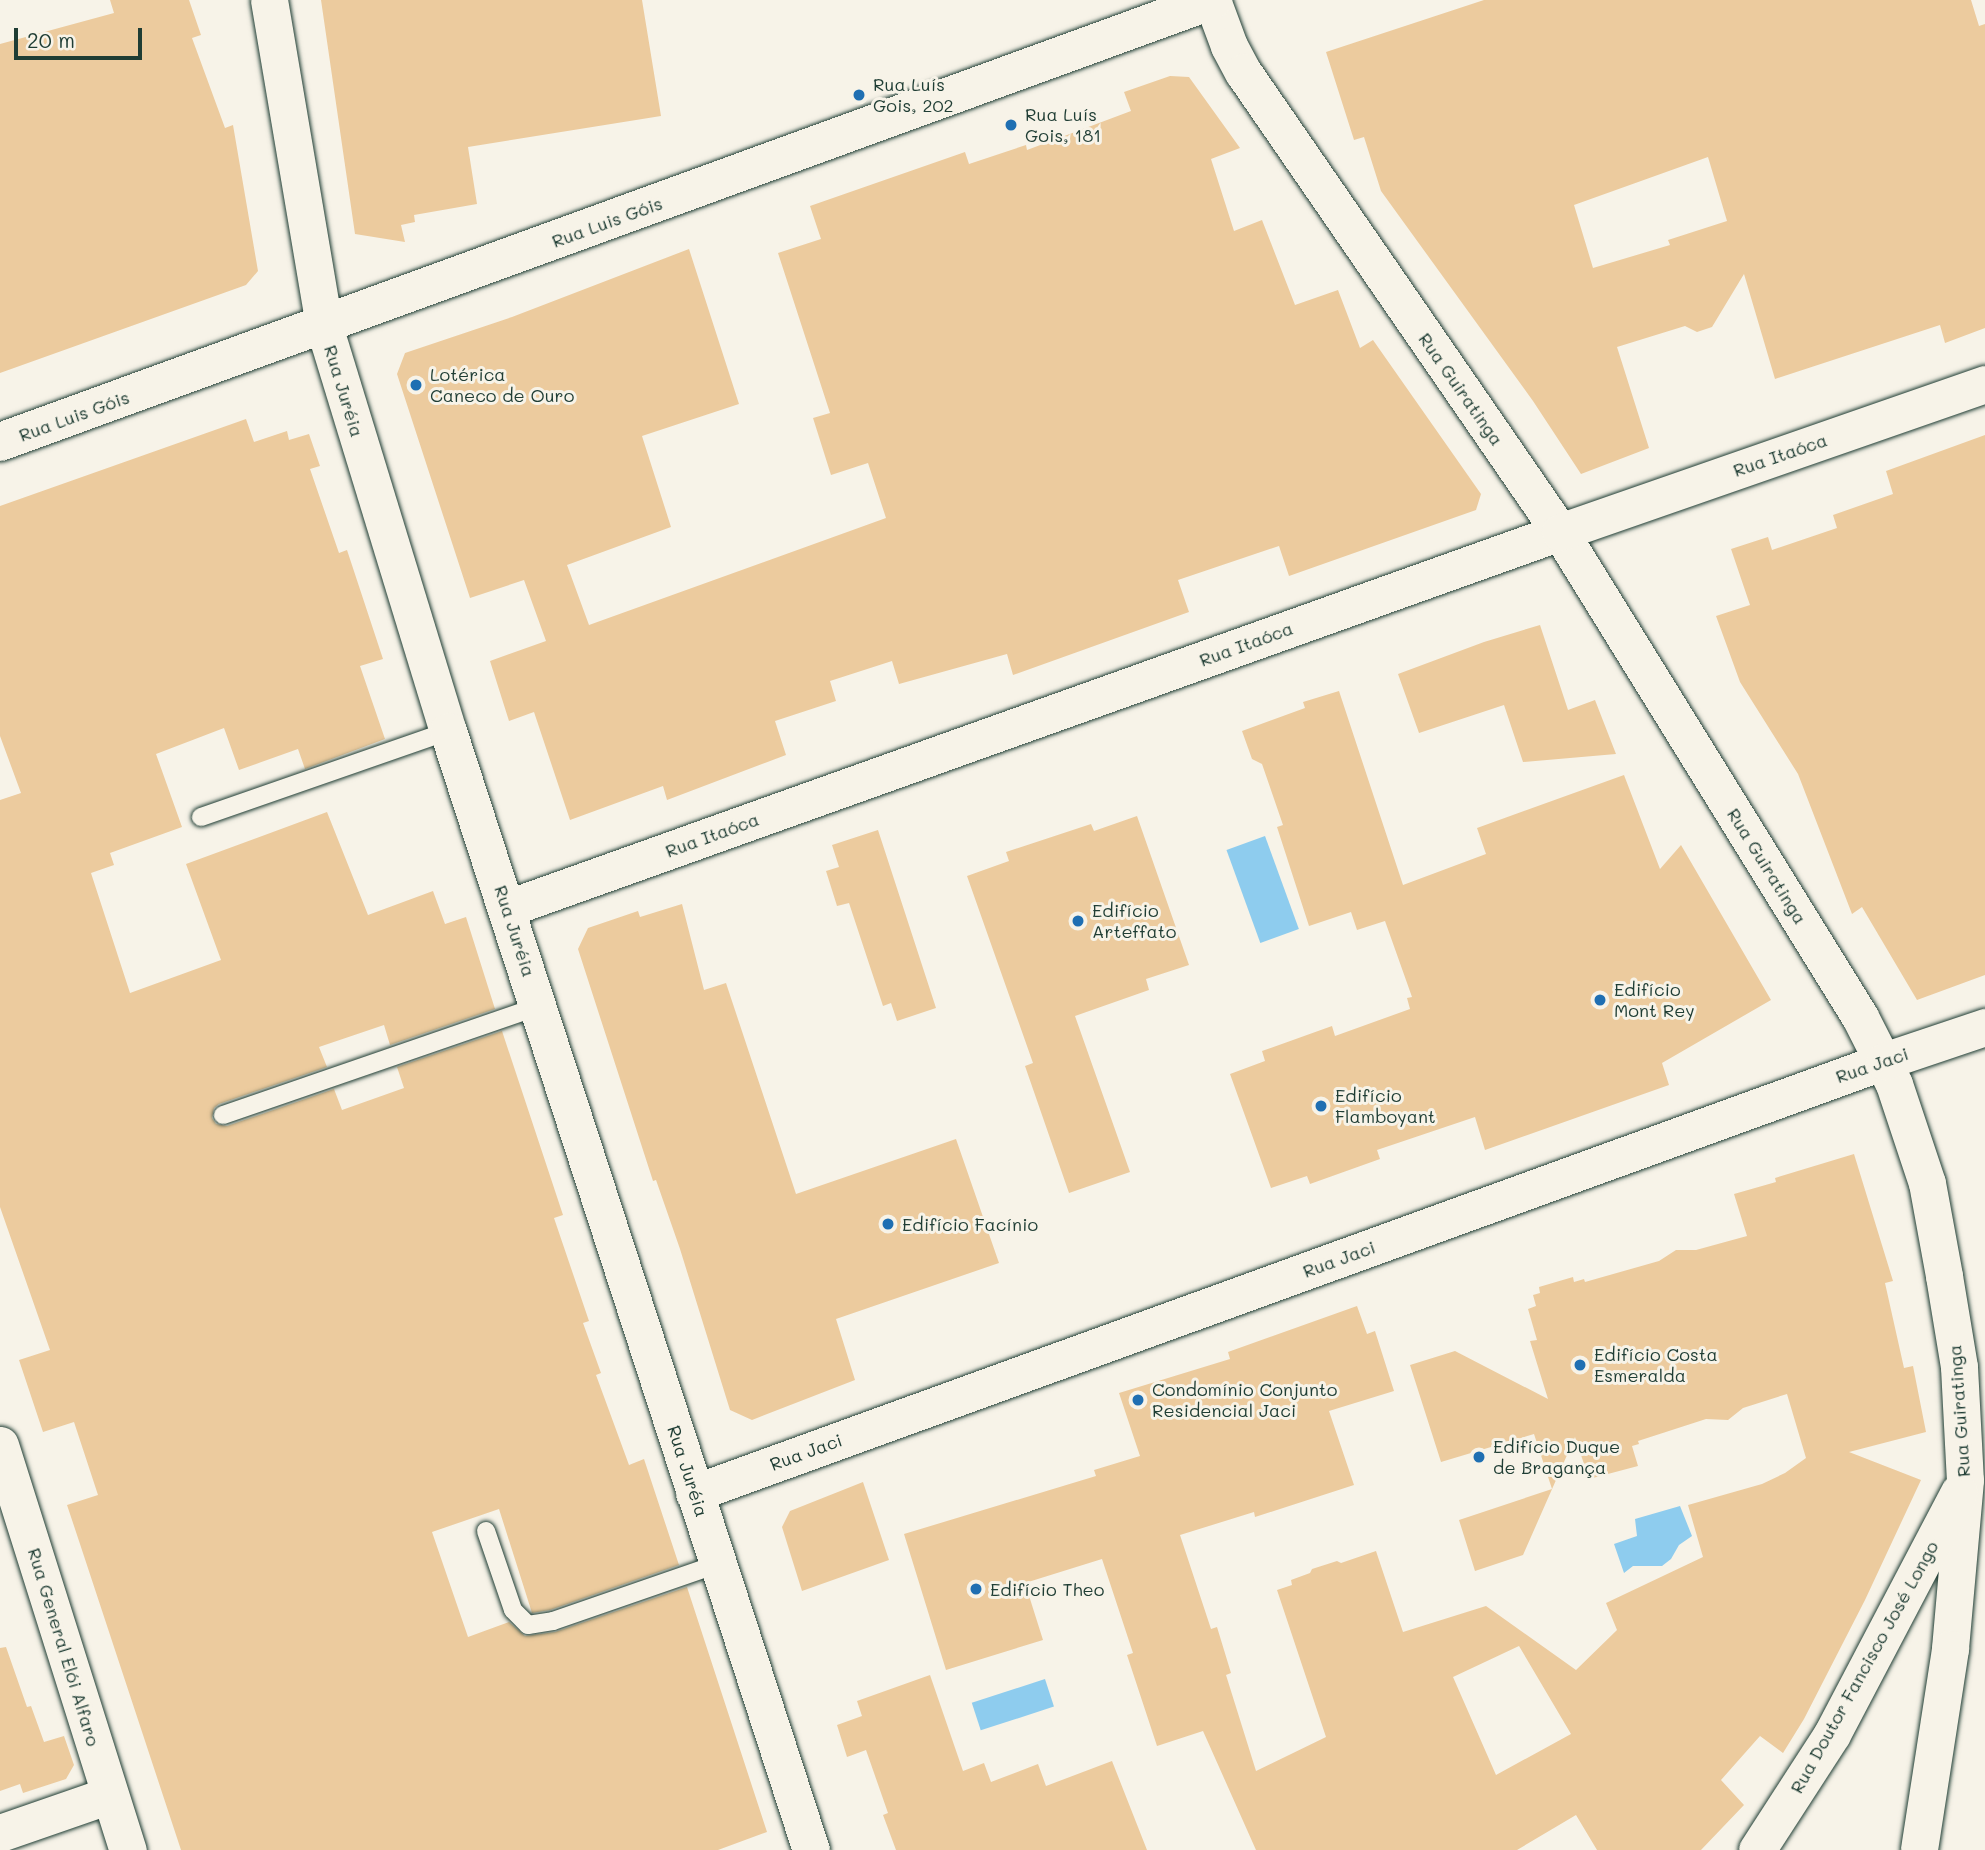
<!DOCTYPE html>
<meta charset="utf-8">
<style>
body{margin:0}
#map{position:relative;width:1985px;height:1850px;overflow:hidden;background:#f7f3e8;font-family:Mali,sans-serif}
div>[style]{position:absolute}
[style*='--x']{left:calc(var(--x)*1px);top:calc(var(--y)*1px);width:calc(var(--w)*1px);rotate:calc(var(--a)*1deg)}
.water>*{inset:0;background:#8eccee;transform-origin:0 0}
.building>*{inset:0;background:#eccb9e}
.roads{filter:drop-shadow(0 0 2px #1f3d34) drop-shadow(0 0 2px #1f3d34)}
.service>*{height:18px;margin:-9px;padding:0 9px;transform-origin:9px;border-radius:9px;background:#f7f3e8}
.minor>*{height:37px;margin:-18.5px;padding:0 18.5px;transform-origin:18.5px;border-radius:18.5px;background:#f7f3e8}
.tertiary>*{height:38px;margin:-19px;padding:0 19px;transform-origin:19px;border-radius:19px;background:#f7f3e8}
.dots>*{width:19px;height:19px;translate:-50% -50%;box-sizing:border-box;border:4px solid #f7f3e8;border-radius:50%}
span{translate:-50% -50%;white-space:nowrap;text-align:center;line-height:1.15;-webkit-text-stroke:6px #f7f3e8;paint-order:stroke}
.poi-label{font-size:18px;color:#1f3d34}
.left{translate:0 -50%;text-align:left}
.street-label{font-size:18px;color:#1f3d34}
.scale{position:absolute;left:14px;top:28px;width:128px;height:32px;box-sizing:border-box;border:4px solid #1f3d34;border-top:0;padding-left:9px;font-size:21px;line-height:24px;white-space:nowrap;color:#1f3d34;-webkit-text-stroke:5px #f7f3e8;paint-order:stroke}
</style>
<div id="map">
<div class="water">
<div style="left:1265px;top:836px;width:99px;height:41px;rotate:70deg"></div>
<div style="clip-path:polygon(1680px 1506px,1692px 1536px,1679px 1545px,1671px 1559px,1662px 1566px,1633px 1566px,1624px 1573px,1614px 1544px,1637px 1536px,1635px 1519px)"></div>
<div style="left:1045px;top:1679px;width:29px;height:77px;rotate:72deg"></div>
</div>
<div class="building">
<div style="clip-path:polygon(110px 0,189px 0,201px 35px,192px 38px,225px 128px,233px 125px,258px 271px,246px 285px,0 373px,0 44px,114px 13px)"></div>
<div style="clip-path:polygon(321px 0,642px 0,661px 116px,468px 147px,477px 204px,414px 215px,415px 222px,401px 225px,405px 242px,355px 234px)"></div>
<div style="clip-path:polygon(evenodd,1484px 0,1971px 0,1979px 26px,1985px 24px,1985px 328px,1945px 343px,1940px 325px,1775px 379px,1744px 274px,1712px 327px,1697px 332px,1685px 326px,1617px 347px,1649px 448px,1581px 474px,1533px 401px,1381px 191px,1364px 137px,1354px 140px,1326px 52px,1484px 0,1708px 157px,1727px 221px,1668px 240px,1670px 245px,1593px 268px,1574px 205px,1708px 157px)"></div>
<div style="clip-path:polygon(1170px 76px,1189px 77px,1240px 148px,1211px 159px,1234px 231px,1262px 220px,1295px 305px,1338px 290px,1360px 348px,1373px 340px,1481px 494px,1476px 510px,1289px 576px,1279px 546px,1178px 580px,1189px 612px,1013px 675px,1007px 654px,899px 684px,892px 661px,830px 681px,836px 701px,775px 721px,786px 755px,667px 800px,663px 786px,570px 820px,534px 712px,509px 721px,490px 661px,546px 641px,524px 580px,470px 598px,397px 374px,405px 353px,512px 317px,689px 249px,739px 404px,642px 436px,671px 527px,567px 565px,589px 625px,886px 518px,868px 463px,831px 475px,813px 418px,830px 413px,778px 253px,821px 239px,810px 206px,965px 152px,969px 164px,1026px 145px,1027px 150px,1131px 111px,1124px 92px)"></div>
<div style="clip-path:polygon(246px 419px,254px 442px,287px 431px,289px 440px,309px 434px,320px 466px,310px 469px,339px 553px,347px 550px,383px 659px,360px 666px,385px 739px,305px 769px,298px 749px,239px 770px,224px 728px,156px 754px,182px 827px,110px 853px,114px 865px,91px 873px,130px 993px,221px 960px,186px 864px,327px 812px,368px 915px,433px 891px,445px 924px,466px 917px,495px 1009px,390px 1045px,384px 1025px,319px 1047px,327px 1067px,219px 1104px,214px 1108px,212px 1118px,216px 1124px,227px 1126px,334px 1089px,342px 1110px,404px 1088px,397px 1067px,502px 1031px,563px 1215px,554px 1218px,589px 1321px,583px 1323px,601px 1373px,596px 1375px,629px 1465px,644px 1459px,679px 1565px,550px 1610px,532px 1613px,499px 1509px,432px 1532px,468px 1637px,509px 1622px,525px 1636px,555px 1632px,687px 1587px,767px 1832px,718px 1850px,181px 1850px,79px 1541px,67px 1505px,98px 1495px,74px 1422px,43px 1432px,19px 1360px,50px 1350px,0 1207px,0 800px,21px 793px,0 736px,0 506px)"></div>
<div style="clip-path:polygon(1985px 435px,1985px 975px,1917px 1000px,1862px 907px,1852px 914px,1798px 774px,1740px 682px,1716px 616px,1750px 605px,1731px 549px,1768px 537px,1772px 550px,1837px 528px,1833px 515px,1893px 494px,1886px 471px)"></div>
<div style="clip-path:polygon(1540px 625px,1568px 710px,1595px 700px,1616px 754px,1523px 762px,1504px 705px,1419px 733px,1398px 674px,1484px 642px)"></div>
<div style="clip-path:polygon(1339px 691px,1403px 885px,1486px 854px,1477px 828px,1624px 775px,1660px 869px,1681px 845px,1771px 1000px,1662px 1063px,1669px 1085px,1485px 1150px,1475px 1117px,1377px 1150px,1380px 1159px,1310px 1184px,1307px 1176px,1271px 1188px,1230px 1074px,1265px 1061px,1262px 1051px,1332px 1026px,1335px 1036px,1410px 1009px,1407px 998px,1412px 997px,1385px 921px,1357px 930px,1351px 912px,1309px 926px,1277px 827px,1283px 825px,1262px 764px,1252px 759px,1242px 731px,1305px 708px,1303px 702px)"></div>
<div style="clip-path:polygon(1137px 816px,1189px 965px,1146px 979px,1149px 990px,1075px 1016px,1130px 1172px,1069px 1193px,1025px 1066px,1033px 1063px,967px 876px,1009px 861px,1006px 852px,1091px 824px,1094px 831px)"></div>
<div style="clip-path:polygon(878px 830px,936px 1008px,897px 1021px,891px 1003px,883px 1006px,849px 903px,837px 906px,826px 871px,839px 867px,832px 845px)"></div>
<div style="clip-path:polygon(682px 904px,704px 990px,726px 983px,796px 1194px,956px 1139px,999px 1263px,836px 1319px,855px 1380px,752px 1420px,730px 1410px,680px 1249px,656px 1180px,653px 1181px,578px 949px,588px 928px,638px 911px,640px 917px)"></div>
<div style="clip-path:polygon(evenodd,1854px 1154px,1893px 1281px,1885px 1283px,1904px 1368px,1913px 1366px,1926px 1432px,1849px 1452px,1921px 1480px,1865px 1600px,1804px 1719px,1783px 1753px,1760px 1736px,1721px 1780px,1744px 1805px,1701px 1850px,1597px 1850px,1576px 1815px,1517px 1850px,1256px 1850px,1203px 1731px,1157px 1746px,1127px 1655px,1133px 1653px,1102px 1559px,1025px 1583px,1043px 1640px,946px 1670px,904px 1534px,1096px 1476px,1094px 1470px,1140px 1456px,1119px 1393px,1230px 1359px,1228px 1352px,1357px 1306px,1367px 1334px,1375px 1331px,1394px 1391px,1329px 1411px,1354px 1485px,1255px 1517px,1254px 1512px,1180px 1535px,1211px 1629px,1217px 1627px,1231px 1673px,1226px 1675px,1256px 1771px,1326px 1737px,1277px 1590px,1292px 1585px,1291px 1580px,1310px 1573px,1312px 1569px,1337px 1561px,1341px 1563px,1376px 1551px,1403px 1632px,1486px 1606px,1576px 1670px,1617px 1630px,1606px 1603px,1703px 1557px,1688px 1505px,1762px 1484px,1785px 1473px,1806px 1458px,1787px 1394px,1743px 1408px,1728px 1420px,1706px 1419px,1638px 1441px,1639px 1444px,1632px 1446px,1638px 1466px,1589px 1479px,1575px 1437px,1523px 1555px,1475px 1571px,1459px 1520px,1552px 1489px,1534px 1434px,1441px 1462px,1410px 1365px,1455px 1351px,1548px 1399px,1530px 1341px,1537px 1340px,1528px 1309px,1536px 1306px,1533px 1295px,1540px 1293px,1539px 1287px,1573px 1277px,1574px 1282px,1584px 1279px,1585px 1282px,1659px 1261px,1676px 1250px,1696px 1250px,1747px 1236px,1734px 1194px,1776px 1182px,1775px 1178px,1854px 1154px,1519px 1646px,1571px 1734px,1496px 1775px,1453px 1677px,1519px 1646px)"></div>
<div style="clip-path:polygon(863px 1482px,889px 1560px,802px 1591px,782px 1527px,790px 1511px)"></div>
<div style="clip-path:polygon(6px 1647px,27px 1707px,31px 1706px,44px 1742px,64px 1736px,74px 1765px,66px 1779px,23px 1793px,20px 1784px,0 1791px,0 1648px)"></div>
<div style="clip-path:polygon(930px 1675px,963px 1771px,984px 1763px,991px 1782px,1038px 1764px,1046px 1786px,1112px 1761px,1147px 1850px,896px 1850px,883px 1815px,888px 1813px,866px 1750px,847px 1757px,837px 1725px,862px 1716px,857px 1701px)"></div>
</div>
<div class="roads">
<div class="service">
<div style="--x:201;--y:817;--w:262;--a:-19.2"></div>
<div style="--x:223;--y:1115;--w:334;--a:-19"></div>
<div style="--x:486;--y:1531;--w:83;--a:71.1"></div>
<div style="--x:513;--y:1610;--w:21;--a:45"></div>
<div style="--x:528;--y:1625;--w:25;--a:-9"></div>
<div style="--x:553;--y:1621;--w:175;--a:-19.1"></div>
</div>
<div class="minor">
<div style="--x:269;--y:0;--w:331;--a:80.4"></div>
<div style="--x:324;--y:326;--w:424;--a:73"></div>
<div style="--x:448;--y:731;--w:1176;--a:72.03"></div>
<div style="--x:1212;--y:0;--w:49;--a:69.7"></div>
<div style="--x:1229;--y:46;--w:30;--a:62"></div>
<div style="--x:1243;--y:72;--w:559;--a:55.43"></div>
<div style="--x:1560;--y:532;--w:570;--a:58.26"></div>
<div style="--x:1860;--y:1017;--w:75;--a:63.1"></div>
<div style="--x:1894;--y:1084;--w:104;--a:71.6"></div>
<div style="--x:1927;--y:1183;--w:95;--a:79.6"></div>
<div style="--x:1944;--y:1276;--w:92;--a:80.6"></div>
<div style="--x:1959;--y:1367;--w:113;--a:87"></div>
<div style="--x:1965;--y:1480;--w:170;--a:95.1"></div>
<div style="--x:1950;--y:1649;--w:203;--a:98.8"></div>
<div style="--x:508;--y:908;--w:1117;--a:-19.67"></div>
<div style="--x:1560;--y:532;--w:450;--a:-19.2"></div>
<div style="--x:0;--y:1445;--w:425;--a:72.5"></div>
<div style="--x:694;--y:1493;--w:1266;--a:-19.95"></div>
<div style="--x:1884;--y:1061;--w:107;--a:-18.6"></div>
<div style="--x:0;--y:1833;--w:116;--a:-19.1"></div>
<div style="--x:1757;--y:1850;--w:138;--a:-57.1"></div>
<div style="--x:1832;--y:1734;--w:273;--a:-62.3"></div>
</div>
<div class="tertiary">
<div style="--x:0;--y:442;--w:1291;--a:-20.02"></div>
</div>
</div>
<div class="dots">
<div style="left:859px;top:95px;background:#1f6fb2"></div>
<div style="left:1011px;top:125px;background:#1f6fb2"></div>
<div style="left:416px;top:385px;background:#1f6fb2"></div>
<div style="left:1078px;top:921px;background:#1f6fb2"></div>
<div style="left:1600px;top:1000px;background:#1f6fb2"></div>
<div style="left:1321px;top:1106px;background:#1f6fb2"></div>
<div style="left:888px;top:1224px;background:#1f6fb2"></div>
<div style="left:1580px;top:1365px;background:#1f6fb2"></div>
<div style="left:1138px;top:1400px;background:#1f6fb2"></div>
<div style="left:1479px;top:1457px;background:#1f6fb2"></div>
<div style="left:976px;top:1589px;background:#1f6fb2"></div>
</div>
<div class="poi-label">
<span class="left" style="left:873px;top:95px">Rua Luís<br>Gois, 202</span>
<span class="left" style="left:1025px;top:125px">Rua Luís<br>Gois, 181</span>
<span class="left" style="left:430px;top:385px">Lotérica<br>Caneco de Ouro</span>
<span class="left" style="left:1092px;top:921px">Edifício<br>Arteffato</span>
<span class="left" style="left:1614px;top:1000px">Edifício<br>Mont Rey</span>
<span class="left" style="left:1335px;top:1106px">Edifício<br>Flamboyant</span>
<span class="left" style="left:902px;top:1224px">Edifício Facínio</span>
<span class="left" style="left:1594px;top:1365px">Edifício Costa<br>Esmeralda</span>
<span class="left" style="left:1152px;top:1400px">Condomínio Conjunto<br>Residencial Jaci</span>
<span class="left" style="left:1493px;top:1457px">Edifício Duque<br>de Bragança</span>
<span class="left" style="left:990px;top:1589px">Edifício Theo</span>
</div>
<div class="street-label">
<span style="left:607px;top:222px;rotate:-20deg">Rua Luis Góis</span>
<span style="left:1461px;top:389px;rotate:55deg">Rua Guiratinga</span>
<span style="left:344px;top:391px;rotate:73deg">Rua Juréia</span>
<span style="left:74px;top:416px;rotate:-20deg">Rua Luis Góis</span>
<span style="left:1780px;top:455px;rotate:-19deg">Rua Itaóca</span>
<span style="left:1246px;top:644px;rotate:-20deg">Rua Itaóca</span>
<span style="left:712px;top:835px;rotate:-20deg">Rua Itaóca</span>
<span style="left:1767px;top:866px;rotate:58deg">Rua Guiratinga</span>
<span style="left:515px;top:931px;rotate:72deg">Rua Juréia</span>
<span style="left:1872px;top:1065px;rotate:-19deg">Rua Jaci</span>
<span style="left:1339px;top:1259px;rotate:-20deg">Rua Jaci</span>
<span style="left:1959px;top:1411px;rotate:-94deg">Rua Guiratinga</span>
<span style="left:806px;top:1452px;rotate:-20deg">Rua Jaci</span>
<span style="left:688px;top:1471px;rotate:72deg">Rua Juréia</span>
<span style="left:64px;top:1647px;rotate:73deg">Rua General Elói Alfaro</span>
<span style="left:1864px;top:1667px;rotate:-61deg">Rua Doutor Fancisco José Longo</span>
</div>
<div class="scale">20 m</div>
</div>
